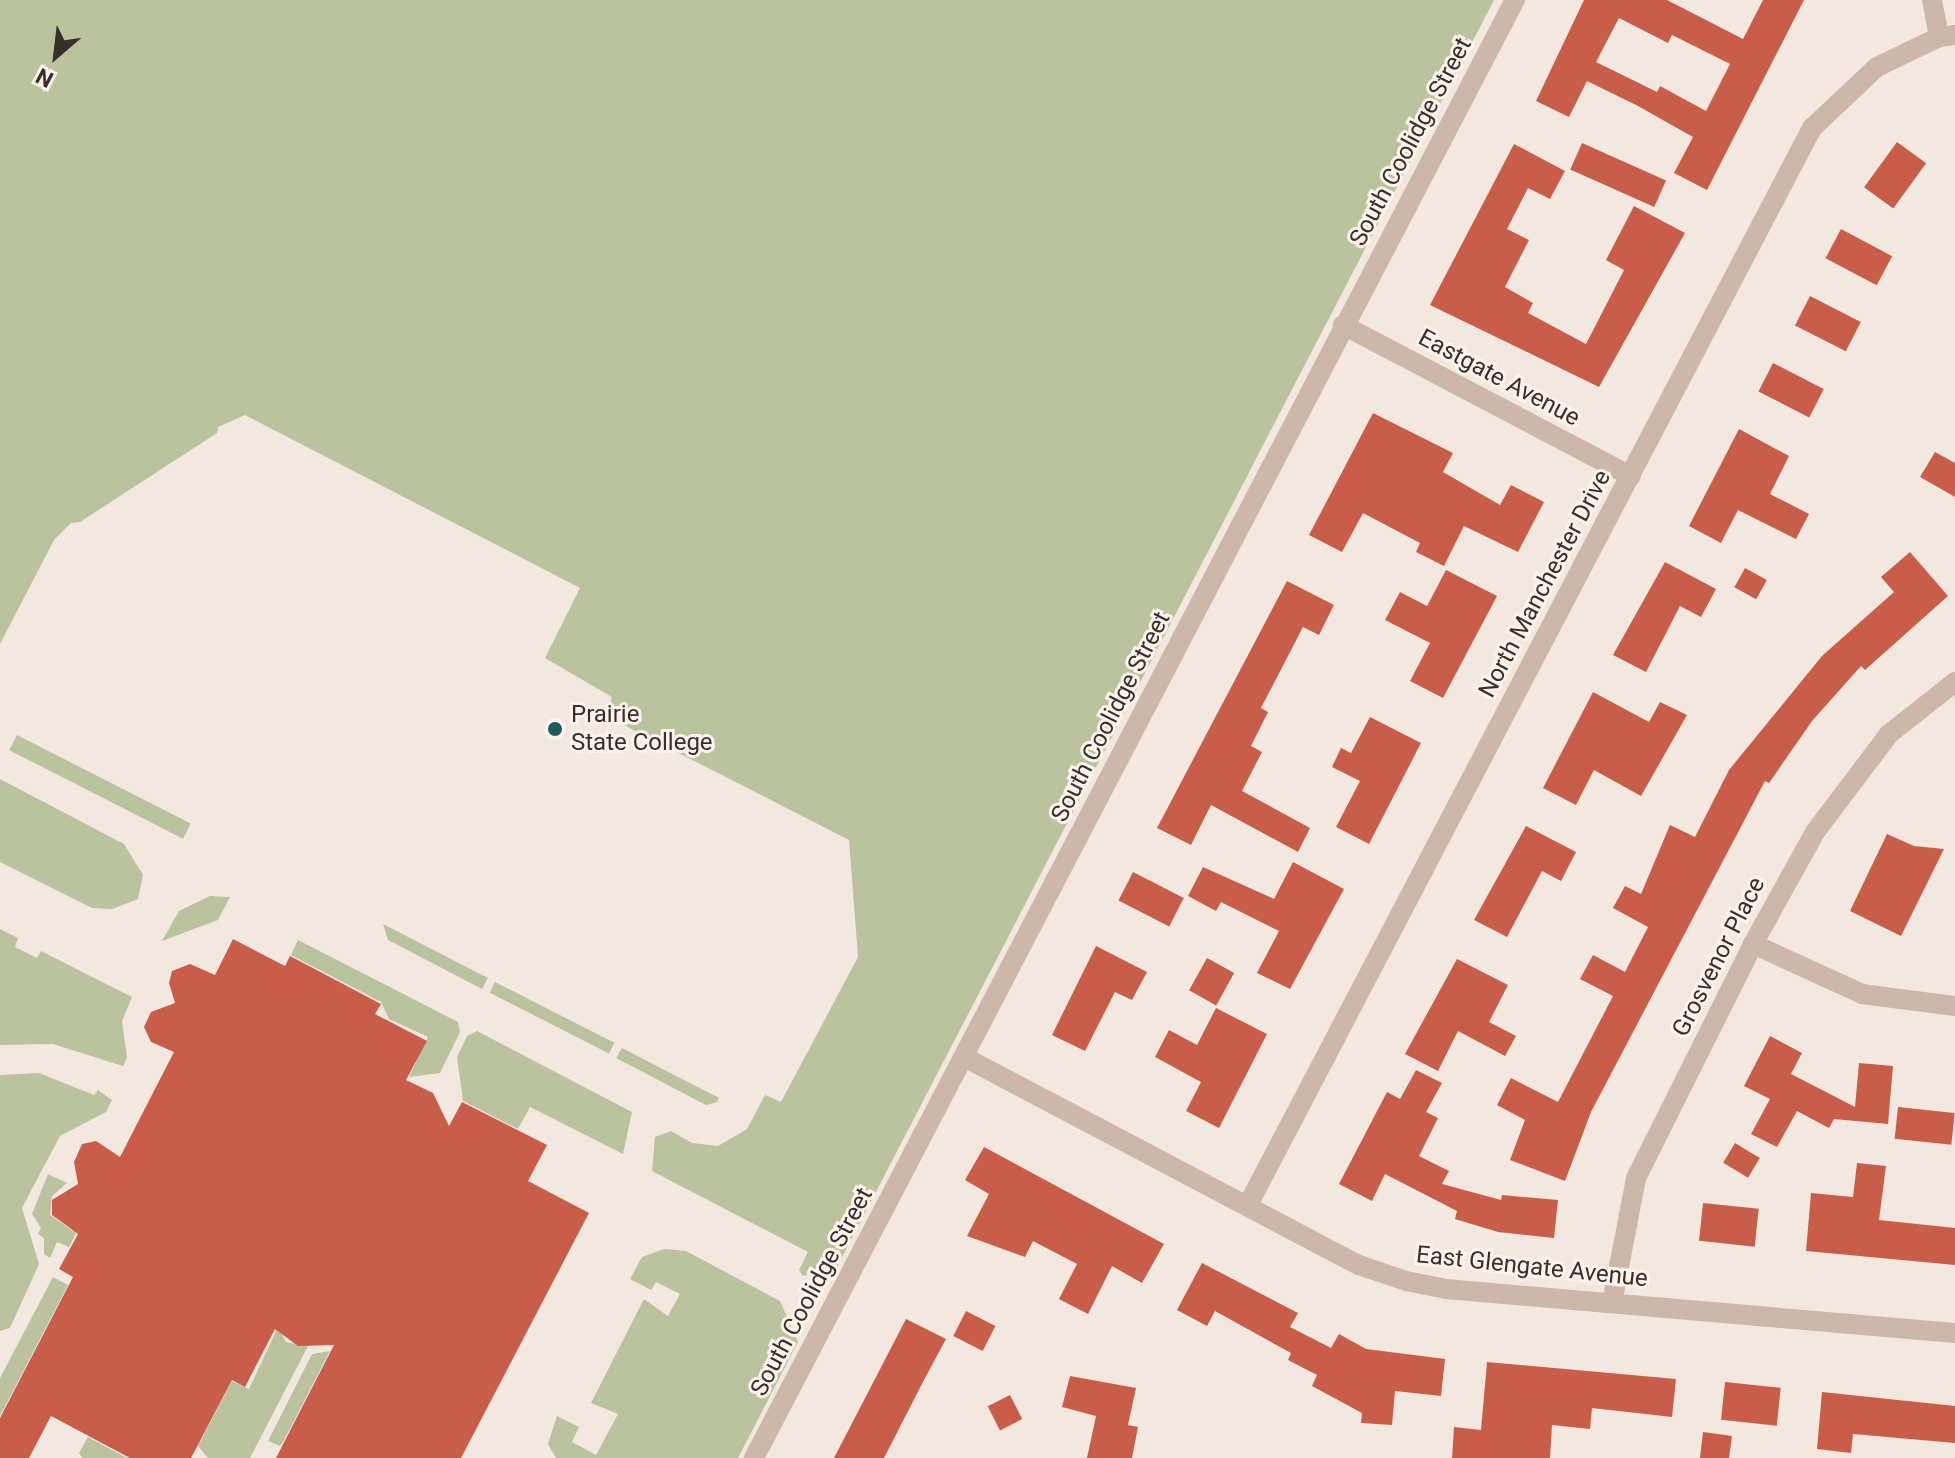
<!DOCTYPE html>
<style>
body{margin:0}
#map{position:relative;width:1955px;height:1458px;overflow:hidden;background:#f3e8df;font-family:Roboto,sans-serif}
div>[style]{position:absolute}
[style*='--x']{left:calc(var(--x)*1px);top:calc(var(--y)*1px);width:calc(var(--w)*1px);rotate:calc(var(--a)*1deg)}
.green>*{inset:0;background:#bac39e;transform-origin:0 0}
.building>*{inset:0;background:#c85e49;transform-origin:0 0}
.street>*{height:20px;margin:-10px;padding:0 10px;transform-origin:10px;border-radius:10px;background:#ccb7aa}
.dots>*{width:22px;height:22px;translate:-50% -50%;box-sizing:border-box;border:4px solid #fbf3ec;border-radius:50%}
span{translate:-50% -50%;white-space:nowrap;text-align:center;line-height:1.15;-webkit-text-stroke:6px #fbf3ec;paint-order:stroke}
.street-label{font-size:24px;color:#3a2e2a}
.poi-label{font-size:24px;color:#3a2e2a}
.left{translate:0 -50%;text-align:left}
.north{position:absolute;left:16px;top:16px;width:80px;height:80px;-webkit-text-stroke:6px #fbf3ec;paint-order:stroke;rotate:208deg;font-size:22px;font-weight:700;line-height:32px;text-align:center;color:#3a2e2a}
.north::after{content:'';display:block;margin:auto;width:28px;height:36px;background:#3a2e2a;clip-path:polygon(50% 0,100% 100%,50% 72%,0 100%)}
</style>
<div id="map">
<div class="green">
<div style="clip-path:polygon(0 0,1494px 0,837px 1267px,803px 1276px,799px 1270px,808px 1252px,652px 1171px,655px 1137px,671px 1131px,692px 1143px,718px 1146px,747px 1129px,765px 1095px,781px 1102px,858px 957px,849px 840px,614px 720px,608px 710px,612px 697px,545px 658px,580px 588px,245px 415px,218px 427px,217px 433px,80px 522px,71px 523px,54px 540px,0 644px)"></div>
<div style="left:17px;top:735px;width:195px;height:17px;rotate:27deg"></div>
<div style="clip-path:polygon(0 779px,124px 844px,143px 875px,138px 899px,112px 909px,92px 908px,0 862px)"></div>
<div style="clip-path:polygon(210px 896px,230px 897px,218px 920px,162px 941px,179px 911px)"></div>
<div style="clip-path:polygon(383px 924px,488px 978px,482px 989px,388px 940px)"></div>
<div style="clip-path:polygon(0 929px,18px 938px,15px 947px,37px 958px,41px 951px,132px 997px,122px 1021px,127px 1057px,123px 1066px,53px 1044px,0 1045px)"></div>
<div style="clip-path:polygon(298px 940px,458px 1022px,460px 1032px,440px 1073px,409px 1077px,428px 1037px,389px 1019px,381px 1002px,291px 955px)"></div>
<div style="left:495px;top:982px;width:134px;height:12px;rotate:27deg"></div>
<div style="clip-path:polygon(477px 1031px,632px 1112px,623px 1154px,530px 1107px,518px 1129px,463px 1101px,457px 1057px,467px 1036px)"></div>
<div style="clip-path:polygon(622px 1048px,719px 1098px,717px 1102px,706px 1105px,616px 1058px)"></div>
<div style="clip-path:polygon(39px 1073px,94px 1095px,98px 1090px,112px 1100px,106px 1112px,60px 1136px,22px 1208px,39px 1264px,10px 1328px,0 1331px,0 1075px)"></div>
<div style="clip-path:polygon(48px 1174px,67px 1183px,52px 1196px,50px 1215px,76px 1233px,69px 1247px,57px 1242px,50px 1258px,44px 1254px,44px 1238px,38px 1234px,41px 1228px,32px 1214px)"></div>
<div style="clip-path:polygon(664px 1249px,686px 1251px,780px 1301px,798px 1342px,738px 1458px,556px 1458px,548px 1444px,557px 1416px,579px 1427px,572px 1442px,596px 1455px,618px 1414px,591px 1403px,644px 1299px,668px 1316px,680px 1294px,656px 1282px,651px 1290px,630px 1279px,642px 1257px)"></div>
<div style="clip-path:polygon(53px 1277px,68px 1285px,0 1416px,0 1378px)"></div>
<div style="clip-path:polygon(278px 1327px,286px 1342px,308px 1346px,250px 1458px,208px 1458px,198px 1446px,232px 1381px,249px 1389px)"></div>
<div style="clip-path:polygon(330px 1351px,283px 1442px,280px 1446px,268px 1441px,312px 1354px)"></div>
<div style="clip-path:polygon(88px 1437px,127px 1458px,82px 1458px,79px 1453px)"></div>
</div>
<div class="building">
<div style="clip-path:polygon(evenodd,1584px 0,1667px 0,1743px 39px,1763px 0,1804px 0,1707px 190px,1674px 173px,1693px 137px,1638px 106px,1587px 81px,1569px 117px,1536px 101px,1584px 0,1619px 18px,1668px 43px,1672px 35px,1730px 64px,1706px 111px,1660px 86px,1657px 92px,1596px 62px,1619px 18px)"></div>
<div style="left:1897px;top:142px;width:36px;height:56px;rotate:36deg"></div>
<div style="left:1582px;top:143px;width:92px;height:29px;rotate:24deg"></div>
<div style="clip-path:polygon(1514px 144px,1565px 171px,1550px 199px,1528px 188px,1507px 229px,1529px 240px,1505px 287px,1533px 303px,1528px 313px,1586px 344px,1624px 270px,1606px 260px,1634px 206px,1685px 233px,1599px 387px,1430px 305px)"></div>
<div style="left:1841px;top:229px;width:58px;height:33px;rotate:28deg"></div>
<div style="left:1810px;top:296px;width:57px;height:33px;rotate:27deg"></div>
<div style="left:1773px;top:363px;width:57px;height:32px;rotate:27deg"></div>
<div style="clip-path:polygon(1373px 413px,1453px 453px,1443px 472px,1500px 505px,1511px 485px,1544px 502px,1518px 552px,1464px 526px,1444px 566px,1416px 552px,1420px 543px,1363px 513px,1342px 552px,1309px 535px)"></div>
<div style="clip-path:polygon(1739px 429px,1789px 456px,1770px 494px,1809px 514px,1796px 539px,1738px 510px,1721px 543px,1689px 526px)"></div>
<div style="clip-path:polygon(1935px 452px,1955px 463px,1955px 497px,1920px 477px)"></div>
<div style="clip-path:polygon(1910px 552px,1948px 596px,1865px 670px,1861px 666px,1812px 721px,1769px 783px,1765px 781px,1591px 1112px,1565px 1181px,1510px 1160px,1525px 1120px,1497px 1105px,1511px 1078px,1558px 1102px,1613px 996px,1580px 979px,1593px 955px,1625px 972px,1648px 927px,1613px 908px,1625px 886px,1641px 894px,1670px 825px,1695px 837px,1729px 770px,1822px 656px,1894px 592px,1881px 577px)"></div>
<div style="clip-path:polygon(1665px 562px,1716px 589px,1701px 617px,1680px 606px,1646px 672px,1613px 655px)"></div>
<div style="left:1745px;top:568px;width:25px;height:22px;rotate:29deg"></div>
<div style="clip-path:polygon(1446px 570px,1497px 596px,1443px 698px,1410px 681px,1430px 643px,1385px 620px,1400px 592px,1427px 606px)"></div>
<div style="clip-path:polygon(1287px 581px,1334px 605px,1319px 635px,1303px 627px,1261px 708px,1268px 712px,1251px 746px,1262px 752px,1242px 791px,1310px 828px,1298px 852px,1211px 805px,1191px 845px,1157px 828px)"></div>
<div style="clip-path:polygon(1593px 692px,1649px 722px,1660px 702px,1687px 715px,1641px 796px,1594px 770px,1576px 805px,1543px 788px)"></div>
<div style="clip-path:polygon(1370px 717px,1421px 743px,1369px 844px,1336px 827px,1360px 781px,1332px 767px,1341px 748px,1351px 753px)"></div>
<div style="clip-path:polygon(1526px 826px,1576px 852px,1561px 881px,1542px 871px,1507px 937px,1474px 920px)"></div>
<div style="clip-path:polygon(1887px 834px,1914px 846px,1944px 849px,1901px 936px,1850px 911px)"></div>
<div style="clip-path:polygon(1293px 862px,1344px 889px,1290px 989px,1257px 973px,1279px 931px,1221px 902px,1216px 911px,1188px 896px,1203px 867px,1274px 899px)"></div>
<div style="left:1133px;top:872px;width:57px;height:32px;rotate:27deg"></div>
<div style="clip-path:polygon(233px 939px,285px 966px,290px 956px,381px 1004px,375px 1014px,427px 1041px,406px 1080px,433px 1093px,449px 1126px,462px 1102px,547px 1145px,528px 1181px,589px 1213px,461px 1458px,276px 1458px,334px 1345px,298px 1346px,275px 1329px,245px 1387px,232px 1380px,191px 1458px,130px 1458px,51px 1416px,29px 1458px,0 1458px,0 1418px,73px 1277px,59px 1269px,78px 1234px,52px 1215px,52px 1200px,78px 1184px,74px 1162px,82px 1144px,96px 1141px,120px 1157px,174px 1052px,151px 1042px,144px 1027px,151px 1012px,175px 1003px,169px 983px,172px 971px,190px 964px,215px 975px)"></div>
<div style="clip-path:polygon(1096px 946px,1147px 972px,1132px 1000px,1115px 992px,1085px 1051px,1052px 1035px)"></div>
<div style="left:1207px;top:958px;width:31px;height:37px;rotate:29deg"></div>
<div style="clip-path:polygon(1457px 959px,1508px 985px,1489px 1022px,1516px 1036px,1505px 1056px,1458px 1031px,1438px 1071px,1405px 1054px)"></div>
<div style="clip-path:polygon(1216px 1008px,1267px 1034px,1219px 1128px,1186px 1111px,1201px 1082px,1155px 1057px,1169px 1030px,1197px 1045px)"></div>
<div style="clip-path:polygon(1770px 1036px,1802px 1053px,1791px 1074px,1855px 1107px,1859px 1063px,1893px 1066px,1888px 1124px,1834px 1119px,1829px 1128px,1797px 1111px,1777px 1147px,1751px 1134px,1770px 1099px,1744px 1086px)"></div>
<div style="clip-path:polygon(1416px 1070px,1442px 1083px,1426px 1112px,1438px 1118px,1419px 1156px,1449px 1171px,1442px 1184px,1501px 1200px,1502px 1195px,1558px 1200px,1554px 1238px,1498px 1232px,1455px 1219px,1457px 1211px,1385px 1174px,1372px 1201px,1339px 1184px,1387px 1092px,1400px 1099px)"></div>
<div style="left:1898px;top:1107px;width:57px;height:32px;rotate:6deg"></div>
<div style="left:1735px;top:1143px;width:29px;height:23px;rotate:31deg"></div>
<div style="clip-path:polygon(984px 1147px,1164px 1244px,1142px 1283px,1112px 1266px,1088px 1314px,1059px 1299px,1077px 1264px,1033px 1241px,1025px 1257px,967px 1236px,989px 1194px,965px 1180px)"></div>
<div style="clip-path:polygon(1857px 1163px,1886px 1166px,1879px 1220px,1955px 1228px,1955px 1265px,1806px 1251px,1811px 1193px,1853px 1197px)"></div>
<div style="left:1703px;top:1203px;width:56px;height:38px;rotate:6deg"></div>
<div style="clip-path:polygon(1202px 1263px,1298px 1313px,1290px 1327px,1331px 1348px,1339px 1334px,1366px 1349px,1445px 1359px,1441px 1396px,1395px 1391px,1392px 1425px,1361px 1423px,1362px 1413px,1312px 1386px,1317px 1375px,1288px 1360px,1291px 1353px,1215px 1311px,1207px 1326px,1177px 1310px)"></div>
<div style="left:966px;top:1311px;width:33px;height:28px;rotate:27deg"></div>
<div style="clip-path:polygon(906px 1319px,946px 1339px,925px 1378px,884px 1458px,834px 1458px)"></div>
<div style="clip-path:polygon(1487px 1362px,1676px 1379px,1672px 1417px,1592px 1408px,1590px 1429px,1552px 1425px,1550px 1458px,1452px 1458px,1454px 1427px,1481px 1430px)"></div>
<div style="clip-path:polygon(1070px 1376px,1136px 1388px,1128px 1425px,1138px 1427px,1132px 1458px,1087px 1458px,1096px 1416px,1062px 1407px)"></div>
<div style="left:1725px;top:1382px;width:56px;height:38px;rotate:6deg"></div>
<div style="clip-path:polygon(1822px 1392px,1955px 1406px,1955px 1443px,1853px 1434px,1851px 1453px,1817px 1449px)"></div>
<div style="left:1010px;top:1395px;width:27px;height:25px;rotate:63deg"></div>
<div style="clip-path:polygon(1703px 1432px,1732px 1436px,1729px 1458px,1700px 1458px)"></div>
</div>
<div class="street">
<div style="--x:1932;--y:0;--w:38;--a:79"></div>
<div style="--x:1343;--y:325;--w:325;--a:27.7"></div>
<div style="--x:1753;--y:944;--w:120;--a:24.6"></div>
<div style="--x:1862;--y:994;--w:94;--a:7.4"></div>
<div style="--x:964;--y:1057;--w:446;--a:27.8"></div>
<div style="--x:1359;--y:1265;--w:50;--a:18.8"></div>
<div style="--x:1406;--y:1281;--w:41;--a:11.3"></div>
<div style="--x:1446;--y:1289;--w:511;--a:4.94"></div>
<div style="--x:1249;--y:1203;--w:1214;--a:-62.36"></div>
<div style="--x:1812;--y:128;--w:89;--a:-43.2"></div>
<div style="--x:1877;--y:67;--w:69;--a:-25.8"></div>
<div style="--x:1939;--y:37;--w:16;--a:-7"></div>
<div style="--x:1612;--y:1303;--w:127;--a:-79.1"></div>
<div style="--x:1636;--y:1178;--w:262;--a:-63.4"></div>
<div style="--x:1753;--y:944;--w:128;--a:-61"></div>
<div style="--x:1815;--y:832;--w:123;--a:-52.9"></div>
<div style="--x:1889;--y:734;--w:84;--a:-38.2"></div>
<div style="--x:754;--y:1458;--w:1645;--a:-62.44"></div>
</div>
<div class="dots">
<div style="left:555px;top:729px;background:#1e5c5c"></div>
</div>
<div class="street-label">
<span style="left:1411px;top:142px;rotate:-62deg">South Coolidge Street</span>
<span style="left:1499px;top:378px;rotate:28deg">Eastgate Avenue</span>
<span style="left:1545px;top:584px;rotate:-62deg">North Manchester Drive</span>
<span style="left:1111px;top:717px;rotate:-63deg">South Coolidge Street</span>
<span style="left:1719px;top:957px;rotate:-63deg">Grosvenor Place</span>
<span style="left:1532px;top:1267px;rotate:6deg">East Glengate Avenue</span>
<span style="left:812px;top:1292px;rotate:-62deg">South Coolidge Street</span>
</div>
<div class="poi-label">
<span class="left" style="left:571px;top:729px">Prairie<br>State College</span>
</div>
<div class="north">N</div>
</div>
